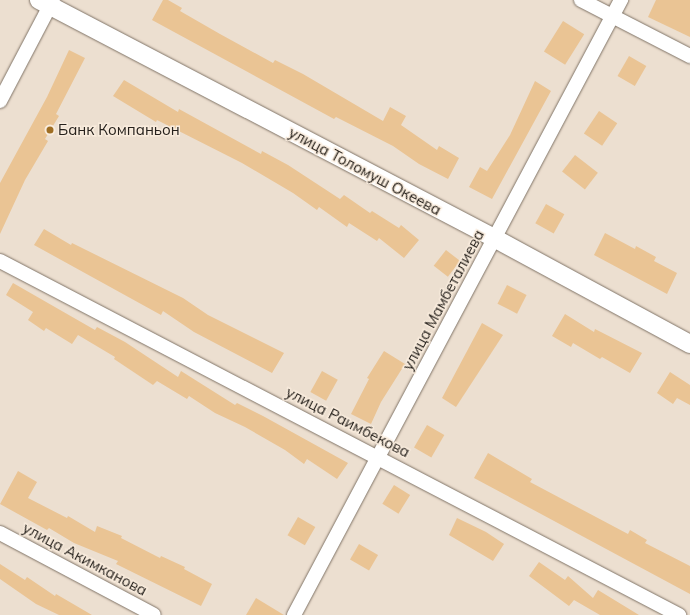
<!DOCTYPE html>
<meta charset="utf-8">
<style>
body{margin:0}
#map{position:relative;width:690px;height:615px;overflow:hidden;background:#ecdfd0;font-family:Mulish,sans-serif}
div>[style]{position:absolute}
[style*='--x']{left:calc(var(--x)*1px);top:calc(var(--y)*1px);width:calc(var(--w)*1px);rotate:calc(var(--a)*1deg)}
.building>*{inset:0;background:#eac494;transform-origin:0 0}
.roads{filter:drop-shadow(0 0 1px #807467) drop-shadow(0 0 1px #807467)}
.minor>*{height:14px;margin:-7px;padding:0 7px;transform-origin:7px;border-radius:7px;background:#fff}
.tertiary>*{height:18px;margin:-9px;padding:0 9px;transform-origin:9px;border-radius:9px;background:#fff}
.dots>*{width:11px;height:11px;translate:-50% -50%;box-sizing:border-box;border:2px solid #f9ecdd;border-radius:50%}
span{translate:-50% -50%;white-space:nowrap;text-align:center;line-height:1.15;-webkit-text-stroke:3px #f9ecdd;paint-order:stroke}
.poi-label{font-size:15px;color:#26211c}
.left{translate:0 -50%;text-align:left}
.street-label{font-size:15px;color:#26211c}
</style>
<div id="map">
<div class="building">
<div style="clip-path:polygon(163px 0,168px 0,182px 8px,180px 11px,220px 34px,273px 63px,275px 60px,303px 74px,383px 121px,390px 107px,406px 116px,401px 125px,437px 150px,439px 146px,459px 158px,448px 179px,419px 164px,393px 146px,336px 117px,334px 119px,152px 20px)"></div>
<div style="clip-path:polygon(656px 0,690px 0,690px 37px,648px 17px)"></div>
<div style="left:563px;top:21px;width:25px;height:36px;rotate:32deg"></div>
<div style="clip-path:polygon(69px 50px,85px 58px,56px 114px,59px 116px,45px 139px,48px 141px,25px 180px,0 234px,0 183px,47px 97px)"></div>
<div style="left:629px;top:56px;width:20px;height:23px;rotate:30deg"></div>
<div style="clip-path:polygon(124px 80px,178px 112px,179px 109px,261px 154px,262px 151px,288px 165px,340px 199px,344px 195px,370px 213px,372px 211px,399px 228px,401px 225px,419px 240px,404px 258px,379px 238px,377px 241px,349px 223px,347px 227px,319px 207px,317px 210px,293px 193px,242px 163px,157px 120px,156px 122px,113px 96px)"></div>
<div style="clip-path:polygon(535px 81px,551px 91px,492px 199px,469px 187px,480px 167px,487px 171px,510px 135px)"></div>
<div style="left:599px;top:111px;width:22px;height:27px;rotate:34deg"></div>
<div style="left:575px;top:155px;width:29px;height:21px;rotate:38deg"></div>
<div style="left:546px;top:204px;width:21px;height:22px;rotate:29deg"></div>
<div style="clip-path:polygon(44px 229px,71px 245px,72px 243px,183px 298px,208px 315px,284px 353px,272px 373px,194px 332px,163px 311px,161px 315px,34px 245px)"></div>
<div style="clip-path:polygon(605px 233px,635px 249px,636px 246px,656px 257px,654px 261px,677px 273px,667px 294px,594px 255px)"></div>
<div style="left:446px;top:250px;width:18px;height:20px;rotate:38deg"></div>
<div style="clip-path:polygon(13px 283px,95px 330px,97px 327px,125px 342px,178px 377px,181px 371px,235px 405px,237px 403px,263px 416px,348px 463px,337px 479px,307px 459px,304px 464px,285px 450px,245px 427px,215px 413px,189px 396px,187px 399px,157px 381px,153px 385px,114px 359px,115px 357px,78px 335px,72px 344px,46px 328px,44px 331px,28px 320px,33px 312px,6px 295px)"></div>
<div style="left:507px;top:285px;width:22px;height:21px;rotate:27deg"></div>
<div style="clip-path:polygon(565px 314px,594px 332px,595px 329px,642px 353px,630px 373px,602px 357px,600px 359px,573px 343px,571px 347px,552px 336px)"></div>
<div style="clip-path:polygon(482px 323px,503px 335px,456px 407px,442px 398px)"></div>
<div style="clip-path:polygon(384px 351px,405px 364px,381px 402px,371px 424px,351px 414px,369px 379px,367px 378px)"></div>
<div style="left:322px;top:371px;width:18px;height:24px;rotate:29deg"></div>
<div style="clip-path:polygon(670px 372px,690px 385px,690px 405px,677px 398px,673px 404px,657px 393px)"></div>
<div style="left:427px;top:425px;width:20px;height:26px;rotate:30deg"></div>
<div style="clip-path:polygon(488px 453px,532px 479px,530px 482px,628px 534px,630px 530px,647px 540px,645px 543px,690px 566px,690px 594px,474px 478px)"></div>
<div style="clip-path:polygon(18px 471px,37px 482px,28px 498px,67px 518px,68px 516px,95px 532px,97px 526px,122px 536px,121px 538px,160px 558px,161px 556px,185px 567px,184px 569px,212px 584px,201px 606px,116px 564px,118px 561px,74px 543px,49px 528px,47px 530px,0 504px)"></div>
<div style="left:394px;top:485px;width:19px;height:22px;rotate:32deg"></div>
<div style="left:298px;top:517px;width:20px;height:21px;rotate:30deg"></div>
<div style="clip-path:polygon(457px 518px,486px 532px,504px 544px,493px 561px,449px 535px)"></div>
<div style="left:359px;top:544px;width:22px;height:18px;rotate:30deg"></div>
<div style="clip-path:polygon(539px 562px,565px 580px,568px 576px,593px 598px,598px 590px,639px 615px,600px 615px,574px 600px,569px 606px,529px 576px)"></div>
<div style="clip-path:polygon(0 564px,25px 580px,27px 577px,55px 596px,56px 594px,92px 615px,59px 615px,36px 604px,0 579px)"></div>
<div style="clip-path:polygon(256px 598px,284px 615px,246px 615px)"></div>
</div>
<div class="roads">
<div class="minor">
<div style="--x:581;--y:0;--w:123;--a:27.2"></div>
<div style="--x:0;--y:101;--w:114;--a:-62.3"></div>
<div style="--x:0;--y:261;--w:766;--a:27.54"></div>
<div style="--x:0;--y:533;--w:174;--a:28"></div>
<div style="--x:294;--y:615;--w:697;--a:-62"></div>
</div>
<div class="tertiary">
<div style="--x:39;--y:0;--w:513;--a:27.61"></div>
<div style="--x:494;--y:238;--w:223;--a:28.4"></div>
</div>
</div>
<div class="dots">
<div style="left:50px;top:130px;background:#9f6e23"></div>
</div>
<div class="poi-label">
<span class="left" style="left:58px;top:130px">Банк Компаньон</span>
</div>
<div class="street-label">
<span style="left:365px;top:171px;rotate:28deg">улица Толомуш Океева</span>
<span style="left:443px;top:300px;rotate:-62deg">улица Мамбеталиева</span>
<span style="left:348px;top:422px;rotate:27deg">улица Раимбекова</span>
<span style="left:85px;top:559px;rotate:28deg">улица Акимканова</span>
</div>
</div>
